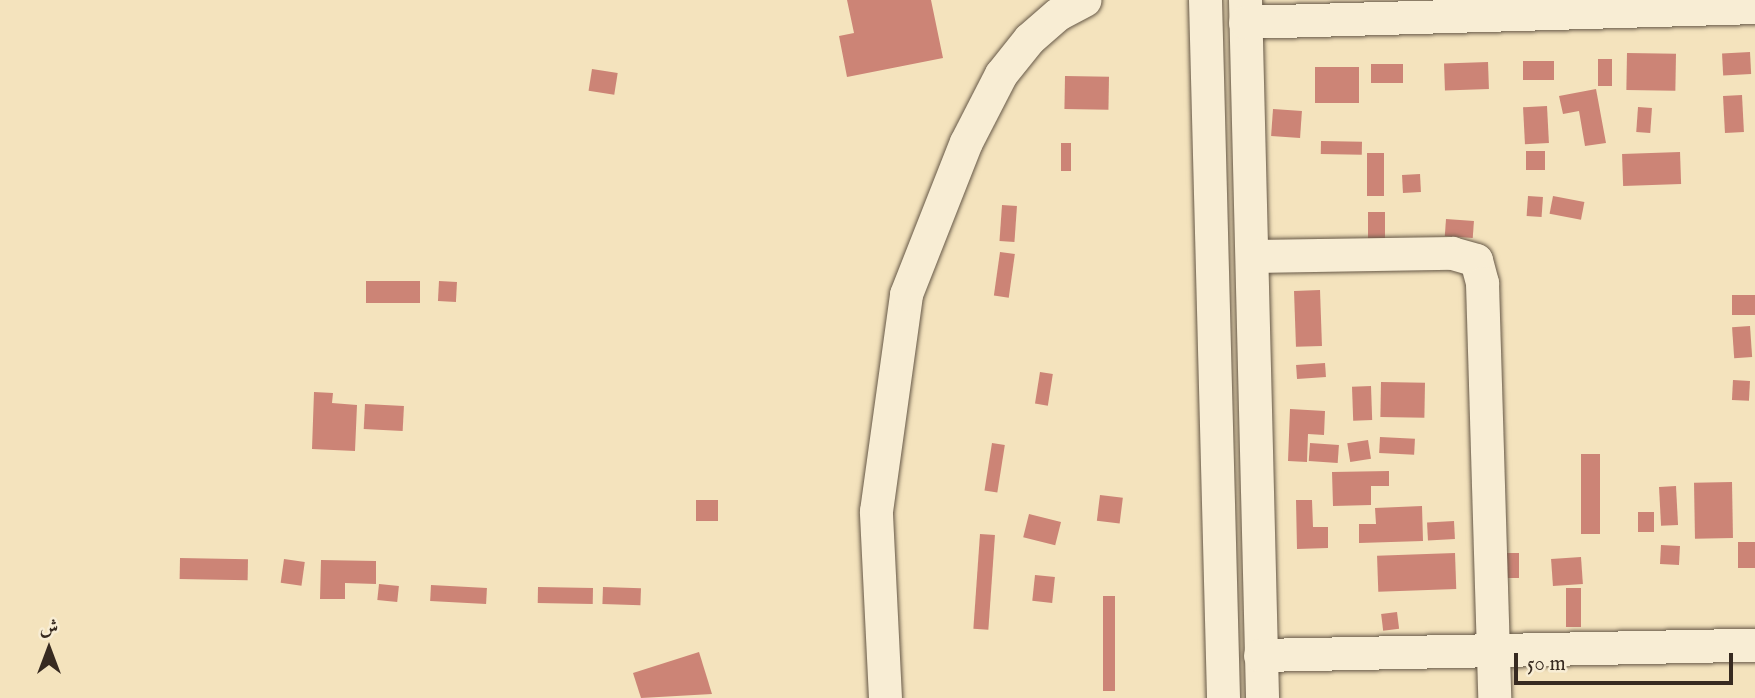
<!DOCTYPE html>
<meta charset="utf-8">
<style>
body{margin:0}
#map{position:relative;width:1755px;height:698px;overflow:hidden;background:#f4e3bd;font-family:"IM FELL English",Amiri,serif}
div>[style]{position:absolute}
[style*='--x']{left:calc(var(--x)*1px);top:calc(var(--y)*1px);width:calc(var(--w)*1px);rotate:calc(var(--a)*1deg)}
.building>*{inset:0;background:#cc8476;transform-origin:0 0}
.roads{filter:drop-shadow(0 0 2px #665847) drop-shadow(0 0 2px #665847)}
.street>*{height:33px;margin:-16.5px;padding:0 16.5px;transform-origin:16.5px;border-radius:16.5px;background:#f8edd4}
span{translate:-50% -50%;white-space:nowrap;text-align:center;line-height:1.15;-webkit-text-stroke:5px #f8edd4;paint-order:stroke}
.north{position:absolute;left:14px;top:614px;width:70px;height:70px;-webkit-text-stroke:5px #f8edd4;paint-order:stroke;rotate:0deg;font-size:19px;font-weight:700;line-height:28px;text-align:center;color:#372a20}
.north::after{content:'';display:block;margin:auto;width:24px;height:32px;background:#372a20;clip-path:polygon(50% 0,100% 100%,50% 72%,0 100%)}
.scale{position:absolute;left:1514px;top:653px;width:219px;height:32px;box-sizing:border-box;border:4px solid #372a20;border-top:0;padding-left:9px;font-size:21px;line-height:24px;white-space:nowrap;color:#372a20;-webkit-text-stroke:5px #f8edd4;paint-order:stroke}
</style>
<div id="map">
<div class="building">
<div style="clip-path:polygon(847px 0,931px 0,943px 58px,847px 77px,839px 36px,854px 33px)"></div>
<div style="left:1750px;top:52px;width:22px;height:28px;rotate:87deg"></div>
<div style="left:1627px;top:53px;width:49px;height:37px;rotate:1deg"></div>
<div style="left:1598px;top:59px;width:14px;height:27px"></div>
<div style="left:1554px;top:61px;width:19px;height:31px;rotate:90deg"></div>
<div style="left:1488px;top:62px;width:27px;height:44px;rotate:88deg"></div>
<div style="left:1371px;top:64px;width:32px;height:19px"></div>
<div style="left:1359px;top:67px;width:36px;height:44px;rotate:90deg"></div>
<div style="left:592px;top:69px;width:26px;height:22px;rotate:9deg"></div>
<div style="left:1065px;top:76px;width:44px;height:33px;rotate:1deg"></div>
<div style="clip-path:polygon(1596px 89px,1606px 143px,1585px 146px,1579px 111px,1563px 114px,1559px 96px)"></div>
<div style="left:1742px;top:95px;width:37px;height:19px;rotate:87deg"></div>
<div style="left:1547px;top:106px;width:37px;height:24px;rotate:87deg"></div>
<div style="left:1638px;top:107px;width:14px;height:25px;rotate:4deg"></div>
<div style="left:1273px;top:109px;width:29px;height:27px;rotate:4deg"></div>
<div style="left:1321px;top:141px;width:41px;height:13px;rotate:1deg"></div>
<div style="left:1061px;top:143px;width:10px;height:28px"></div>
<div style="left:1526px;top:151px;width:19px;height:19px"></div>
<div style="left:1680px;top:152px;width:32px;height:58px;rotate:88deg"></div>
<div style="left:1367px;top:153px;width:17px;height:43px"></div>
<div style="left:1420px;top:174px;width:18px;height:18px;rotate:87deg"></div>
<div style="left:1528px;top:196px;width:15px;height:20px;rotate:4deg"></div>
<div style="left:1553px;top:196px;width:32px;height:18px;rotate:11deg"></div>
<div style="left:1002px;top:205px;width:15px;height:36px;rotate:4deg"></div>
<div style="left:1385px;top:212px;width:27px;height:17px;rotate:90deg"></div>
<div style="left:1446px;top:219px;width:28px;height:17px;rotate:4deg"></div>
<div style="left:1000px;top:252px;width:15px;height:44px;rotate:8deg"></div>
<div style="left:366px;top:281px;width:54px;height:22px"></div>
<div style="left:439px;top:281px;width:18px;height:20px;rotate:3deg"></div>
<div style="left:1320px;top:290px;width:56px;height:26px;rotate:88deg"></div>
<div style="left:1755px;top:295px;width:20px;height:23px;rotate:90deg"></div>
<div style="left:1750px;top:326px;width:31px;height:18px;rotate:86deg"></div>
<div style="left:1325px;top:363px;width:14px;height:29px;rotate:86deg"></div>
<div style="left:1040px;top:372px;width:13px;height:32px;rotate:9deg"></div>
<div style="left:1733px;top:380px;width:17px;height:20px;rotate:3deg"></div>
<div style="left:1381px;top:382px;width:44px;height:35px;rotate:1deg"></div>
<div style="left:1371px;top:386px;width:34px;height:19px;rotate:88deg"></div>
<div style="clip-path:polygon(314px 392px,333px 393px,332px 403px,357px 405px,355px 451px,312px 449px)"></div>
<div style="left:365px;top:404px;width:39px;height:25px;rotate:3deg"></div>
<div style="clip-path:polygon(1290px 409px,1325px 411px,1324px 435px,1308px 434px,1307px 462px,1288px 461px)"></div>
<div style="left:1380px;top:437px;width:35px;height:16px;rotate:3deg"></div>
<div style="left:1368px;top:440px;width:19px;height:21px;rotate:81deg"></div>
<div style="left:992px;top:443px;width:13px;height:48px;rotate:9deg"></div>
<div style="left:1310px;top:443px;width:29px;height:18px;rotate:4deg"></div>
<div style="left:1581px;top:454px;width:19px;height:80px"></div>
<div style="clip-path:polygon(1389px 471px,1389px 486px,1371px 486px,1371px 505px,1333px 506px,1332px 472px)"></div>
<div style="left:1732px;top:482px;width:56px;height:38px;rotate:89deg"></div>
<div style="left:1676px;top:486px;width:39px;height:17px;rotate:87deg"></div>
<div style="left:1100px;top:495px;width:23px;height:26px;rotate:7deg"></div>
<div style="left:696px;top:500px;width:22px;height:21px"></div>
<div style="clip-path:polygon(1296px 500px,1312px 500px,1313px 527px,1328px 527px,1328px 548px,1297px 549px)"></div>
<div style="clip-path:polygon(1422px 506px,1423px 541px,1359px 543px,1359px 524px,1376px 524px,1375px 508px)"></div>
<div style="left:1638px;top:512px;width:16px;height:20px"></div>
<div style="left:1029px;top:514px;width:33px;height:24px;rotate:14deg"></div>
<div style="left:1454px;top:521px;width:18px;height:27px;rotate:87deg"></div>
<div style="left:980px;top:534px;width:15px;height:95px;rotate:4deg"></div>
<div style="left:1738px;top:542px;width:17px;height:26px"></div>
<div style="left:1661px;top:545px;width:19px;height:19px;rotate:3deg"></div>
<div style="left:1455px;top:553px;width:36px;height:78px;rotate:88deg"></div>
<div style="left:1501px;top:553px;width:18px;height:25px"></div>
<div style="left:1581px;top:557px;width:27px;height:30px;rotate:86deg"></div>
<div style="left:180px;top:558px;width:68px;height:21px;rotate:1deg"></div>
<div style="left:284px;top:559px;width:21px;height:24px;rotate:8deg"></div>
<div style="clip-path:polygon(321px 560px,376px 561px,376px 584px,345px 583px,345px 599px,320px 599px)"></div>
<div style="left:1035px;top:575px;width:20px;height:26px;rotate:6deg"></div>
<div style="left:379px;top:584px;width:20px;height:16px;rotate:6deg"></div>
<div style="left:431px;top:585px;width:56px;height:16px;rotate:3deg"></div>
<div style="left:538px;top:587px;width:55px;height:16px;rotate:1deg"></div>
<div style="left:603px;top:587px;width:38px;height:17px;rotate:2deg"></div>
<div style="left:1566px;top:588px;width:15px;height:39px"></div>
<div style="left:1103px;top:596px;width:12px;height:95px"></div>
<div style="left:1397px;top:612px;width:17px;height:16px;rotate:83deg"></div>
<div style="clip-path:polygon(699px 652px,712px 694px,641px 698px,633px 673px)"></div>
</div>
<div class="roads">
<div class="street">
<div style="--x:1205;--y:0;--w:698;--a:88.52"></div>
<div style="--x:1245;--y:0;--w:698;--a:88.6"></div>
<div style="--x:1245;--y:22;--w:510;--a:-1.68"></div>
<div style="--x:1253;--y:256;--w:199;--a:-0.9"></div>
<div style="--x:1452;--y:253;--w:25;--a:16"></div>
<div style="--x:1476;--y:260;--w:24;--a:75"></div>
<div style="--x:1482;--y:283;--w:415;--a:88.3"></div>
<div style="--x:1260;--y:655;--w:495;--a:-1.2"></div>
<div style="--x:885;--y:698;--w:187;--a:-92.8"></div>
<div style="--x:876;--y:511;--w:219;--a:-82.1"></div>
<div style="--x:906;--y:294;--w:163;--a:-68.5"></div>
<div style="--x:966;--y:142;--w:76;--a:-62.8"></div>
<div style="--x:1001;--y:74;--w:45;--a:-51.3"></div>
<div style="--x:1029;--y:39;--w:38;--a:-41"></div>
<div style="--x:1058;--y:14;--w:30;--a:-28"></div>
</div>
</div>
<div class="north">ش</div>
<div class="scale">50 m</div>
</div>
